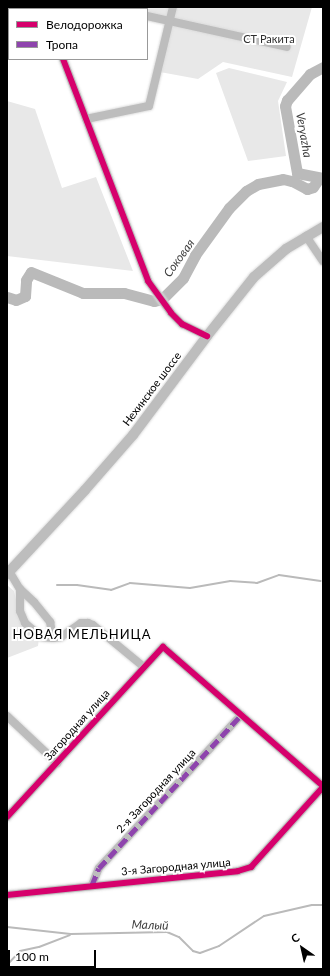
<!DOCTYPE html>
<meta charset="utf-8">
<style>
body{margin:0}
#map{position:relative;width:330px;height:976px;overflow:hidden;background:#fff;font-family:Lato,sans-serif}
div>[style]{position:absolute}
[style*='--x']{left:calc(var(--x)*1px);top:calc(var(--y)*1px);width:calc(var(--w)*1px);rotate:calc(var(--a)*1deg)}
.green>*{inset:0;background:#e8e8e8}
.stream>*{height:2px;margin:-1px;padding:0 1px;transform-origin:1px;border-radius:1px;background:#bababa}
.river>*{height:11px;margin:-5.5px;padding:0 5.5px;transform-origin:5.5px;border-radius:5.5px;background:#bababa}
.roads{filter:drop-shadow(0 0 1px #dbdbdb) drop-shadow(0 0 1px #dbdbdb)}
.minor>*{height:8px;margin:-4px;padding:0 4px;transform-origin:4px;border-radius:4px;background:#bdbdbd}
.major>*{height:10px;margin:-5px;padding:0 5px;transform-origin:5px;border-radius:5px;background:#bdbdbd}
.quiet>*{height:5px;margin-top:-2.5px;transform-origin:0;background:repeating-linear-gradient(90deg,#8e44ad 0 10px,transparent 0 15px)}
.cycleway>*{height:6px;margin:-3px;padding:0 3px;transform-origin:3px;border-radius:3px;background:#d6006c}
span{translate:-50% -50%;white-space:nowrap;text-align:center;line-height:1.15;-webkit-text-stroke:4px #fff;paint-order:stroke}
.park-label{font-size:11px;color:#2d2d2d}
.street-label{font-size:11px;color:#000}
.water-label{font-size:12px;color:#3e3e3e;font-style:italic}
.quarter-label{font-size:13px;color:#000;letter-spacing:1px}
.frame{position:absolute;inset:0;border:8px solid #000;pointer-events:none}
.legend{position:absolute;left:8px;top:8px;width:140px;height:52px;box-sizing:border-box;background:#fff;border:1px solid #999;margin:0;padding:5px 7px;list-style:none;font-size:12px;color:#000}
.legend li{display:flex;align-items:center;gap:8px;height:20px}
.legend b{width:20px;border:1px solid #999}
.north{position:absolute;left:282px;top:928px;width:40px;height:40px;-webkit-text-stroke:3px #fff;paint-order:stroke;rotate:326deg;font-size:11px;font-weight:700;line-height:16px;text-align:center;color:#000}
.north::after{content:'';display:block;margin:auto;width:14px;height:18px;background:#000;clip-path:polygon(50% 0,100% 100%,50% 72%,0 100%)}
.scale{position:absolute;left:8px;top:950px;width:88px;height:18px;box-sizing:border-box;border:2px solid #000;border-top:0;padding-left:5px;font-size:12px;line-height:14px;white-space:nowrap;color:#000;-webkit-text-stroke:3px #fff;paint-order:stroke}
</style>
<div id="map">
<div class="green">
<div style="clip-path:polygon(128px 7px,312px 7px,292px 77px,223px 62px,198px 79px,160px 72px,173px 18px,147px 12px,147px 9px)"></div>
<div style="clip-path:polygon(229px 68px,287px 82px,278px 101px,286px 156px,248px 161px,216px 73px)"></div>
<div style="clip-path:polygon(7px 101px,35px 109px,62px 188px,96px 177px,133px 271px,7px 256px)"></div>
<div style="clip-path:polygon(7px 585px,14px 591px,22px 625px,39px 638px,38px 646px,7px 658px)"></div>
</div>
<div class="stream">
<div style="--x:57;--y:585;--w:20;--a:0"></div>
<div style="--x:77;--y:585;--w:34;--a:8"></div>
<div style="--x:111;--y:590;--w:20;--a:-20"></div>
<div style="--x:130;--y:583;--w:60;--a:4.8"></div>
<div style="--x:190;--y:588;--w:41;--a:-9.9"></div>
<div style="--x:230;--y:581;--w:27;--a:4"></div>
<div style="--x:257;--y:583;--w:23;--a:-20"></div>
<div style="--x:279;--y:575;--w:42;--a:8.1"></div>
<div style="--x:7;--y:927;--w:64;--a:6.2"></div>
<div style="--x:71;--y:934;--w:96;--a:-1.2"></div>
<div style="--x:167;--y:932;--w:13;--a:23"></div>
<div style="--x:179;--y:937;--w:20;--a:45"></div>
<div style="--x:193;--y:951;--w:7;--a:16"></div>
<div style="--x:200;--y:953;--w:20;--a:-20"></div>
<div style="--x:219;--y:946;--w:54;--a:-33.7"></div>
<div style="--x:264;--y:916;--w:49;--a:-12.9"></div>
<div style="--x:312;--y:905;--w:11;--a:0"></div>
<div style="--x:7;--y:965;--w:19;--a:-47"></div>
<div style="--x:20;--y:951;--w:19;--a:-12"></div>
<div style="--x:39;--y:947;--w:33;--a:-21"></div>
</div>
<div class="river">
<div style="--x:323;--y:67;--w:15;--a:152"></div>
<div style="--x:310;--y:74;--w:35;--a:131"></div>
<div style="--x:287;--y:100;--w:6;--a:108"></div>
<div style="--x:285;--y:106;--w:68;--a:79.8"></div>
<div style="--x:297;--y:173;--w:26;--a:11"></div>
<div style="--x:7;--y:297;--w:9;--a:18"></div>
<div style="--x:16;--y:300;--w:10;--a:-24"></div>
<div style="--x:25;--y:296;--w:16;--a:-86"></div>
<div style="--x:26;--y:280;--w:9;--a:-58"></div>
<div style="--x:31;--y:272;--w:56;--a:22"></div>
<div style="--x:83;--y:293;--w:41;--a:0"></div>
<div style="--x:124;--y:293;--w:31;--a:15"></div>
<div style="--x:154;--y:301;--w:8;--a:-14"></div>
<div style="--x:162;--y:299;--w:30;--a:-45"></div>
<div style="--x:183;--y:278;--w:26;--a:-62"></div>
<div style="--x:195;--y:255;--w:58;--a:-54.1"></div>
<div style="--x:229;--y:208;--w:24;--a:-45"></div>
<div style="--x:246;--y:191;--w:14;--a:-30"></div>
<div style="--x:258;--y:184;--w:25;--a:-11"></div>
<div style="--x:283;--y:179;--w:9;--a:13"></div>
<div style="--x:292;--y:181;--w:17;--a:28"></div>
<div style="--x:307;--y:189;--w:6;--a:-18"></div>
<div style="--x:313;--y:187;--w:11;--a:-56"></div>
</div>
<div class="roads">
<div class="minor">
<div style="--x:111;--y:7;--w:9;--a:13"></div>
<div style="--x:71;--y:9;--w:2;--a:-63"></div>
<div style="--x:147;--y:16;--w:143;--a:12.5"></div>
<div style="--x:63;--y:59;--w:238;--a:69"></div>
<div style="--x:148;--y:281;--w:39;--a:54"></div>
<div style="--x:171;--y:313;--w:16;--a:45"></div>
<div style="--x:182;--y:324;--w:28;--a:26"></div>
<div style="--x:86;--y:119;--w:64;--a:-11.7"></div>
<div style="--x:149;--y:106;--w:102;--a:-76.4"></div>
<div style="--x:306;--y:236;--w:30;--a:56"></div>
<div style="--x:9;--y:571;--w:21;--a:59"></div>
<div style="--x:20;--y:589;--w:19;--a:43"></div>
<div style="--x:34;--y:602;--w:26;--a:51"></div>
<div style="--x:50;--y:622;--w:16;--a:79"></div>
<div style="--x:53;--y:638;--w:8;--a:-7"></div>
<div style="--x:61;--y:637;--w:24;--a:-35"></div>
<div style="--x:81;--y:623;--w:7;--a:0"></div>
<div style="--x:88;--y:623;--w:5;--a:22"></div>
<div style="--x:93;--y:625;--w:66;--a:39.5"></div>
<div style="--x:20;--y:589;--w:22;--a:90"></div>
<div style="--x:20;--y:611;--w:13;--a:67"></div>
<div style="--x:25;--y:623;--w:21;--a:41"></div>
<div style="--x:41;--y:637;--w:12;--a:5"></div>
<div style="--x:7;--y:716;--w:69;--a:43.2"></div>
<div style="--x:7;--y:817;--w:231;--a:-47.5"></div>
<div style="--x:163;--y:647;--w:212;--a:41"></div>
<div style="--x:92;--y:885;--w:18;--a:-68"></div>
<div style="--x:99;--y:868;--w:209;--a:-47.1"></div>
<div style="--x:7;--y:895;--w:232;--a:-5.9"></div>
<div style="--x:238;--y:871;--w:14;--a:-17"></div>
<div style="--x:251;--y:867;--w:108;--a:-48"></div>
</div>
<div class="major">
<div style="--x:7;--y:574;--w:115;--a:-47.1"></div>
<div style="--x:85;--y:490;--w:73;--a:-48.9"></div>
<div style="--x:133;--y:435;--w:124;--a:-53.2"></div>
<div style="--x:207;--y:336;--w:75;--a:-51.5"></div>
<div style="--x:254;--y:277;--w:43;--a:-41.2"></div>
<div style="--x:286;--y:249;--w:43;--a:-30.7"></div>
</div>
</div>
<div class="quiet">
<div style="--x:92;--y:885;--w:18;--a:-68"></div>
<div style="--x:99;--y:868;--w:209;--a:-47.1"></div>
</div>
<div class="cycleway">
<div style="--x:63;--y:59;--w:238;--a:69"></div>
<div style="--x:148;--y:281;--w:39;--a:54"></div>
<div style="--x:171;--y:313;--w:16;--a:45"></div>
<div style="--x:182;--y:324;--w:28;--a:26"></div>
<div style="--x:7;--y:817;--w:231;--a:-47.5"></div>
<div style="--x:163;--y:647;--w:212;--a:41"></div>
<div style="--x:7;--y:895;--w:232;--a:-5.9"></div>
<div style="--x:238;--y:871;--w:14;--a:-17"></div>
<div style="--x:251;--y:867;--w:108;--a:-48"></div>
</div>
<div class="park-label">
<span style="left:269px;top:39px">СТ Ракита</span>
</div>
<div class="street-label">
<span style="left:152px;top:389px;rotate:-53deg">Нехинское шоссе</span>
<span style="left:77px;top:725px;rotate:-48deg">Загородная улица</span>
<span style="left:156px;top:791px;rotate:-47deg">2-я Загородная улица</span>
<span style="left:176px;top:867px;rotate:-5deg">3-я Загородная улица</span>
</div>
<div class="water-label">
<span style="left:304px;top:135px;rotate:80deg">Veryazha</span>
<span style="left:179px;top:258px;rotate:-54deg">Соковая</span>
<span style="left:150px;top:925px;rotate:2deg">Малый</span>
</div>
<div class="quarter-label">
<span style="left:82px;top:634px">НОВАЯ МЕЛЬНИЦА</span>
</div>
<div class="frame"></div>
<ul class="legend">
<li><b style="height:5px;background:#d6006c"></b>Велодорожка</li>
<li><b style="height:5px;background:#8e44ad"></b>Тропа</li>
</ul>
<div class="north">С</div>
<div class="scale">100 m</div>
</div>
